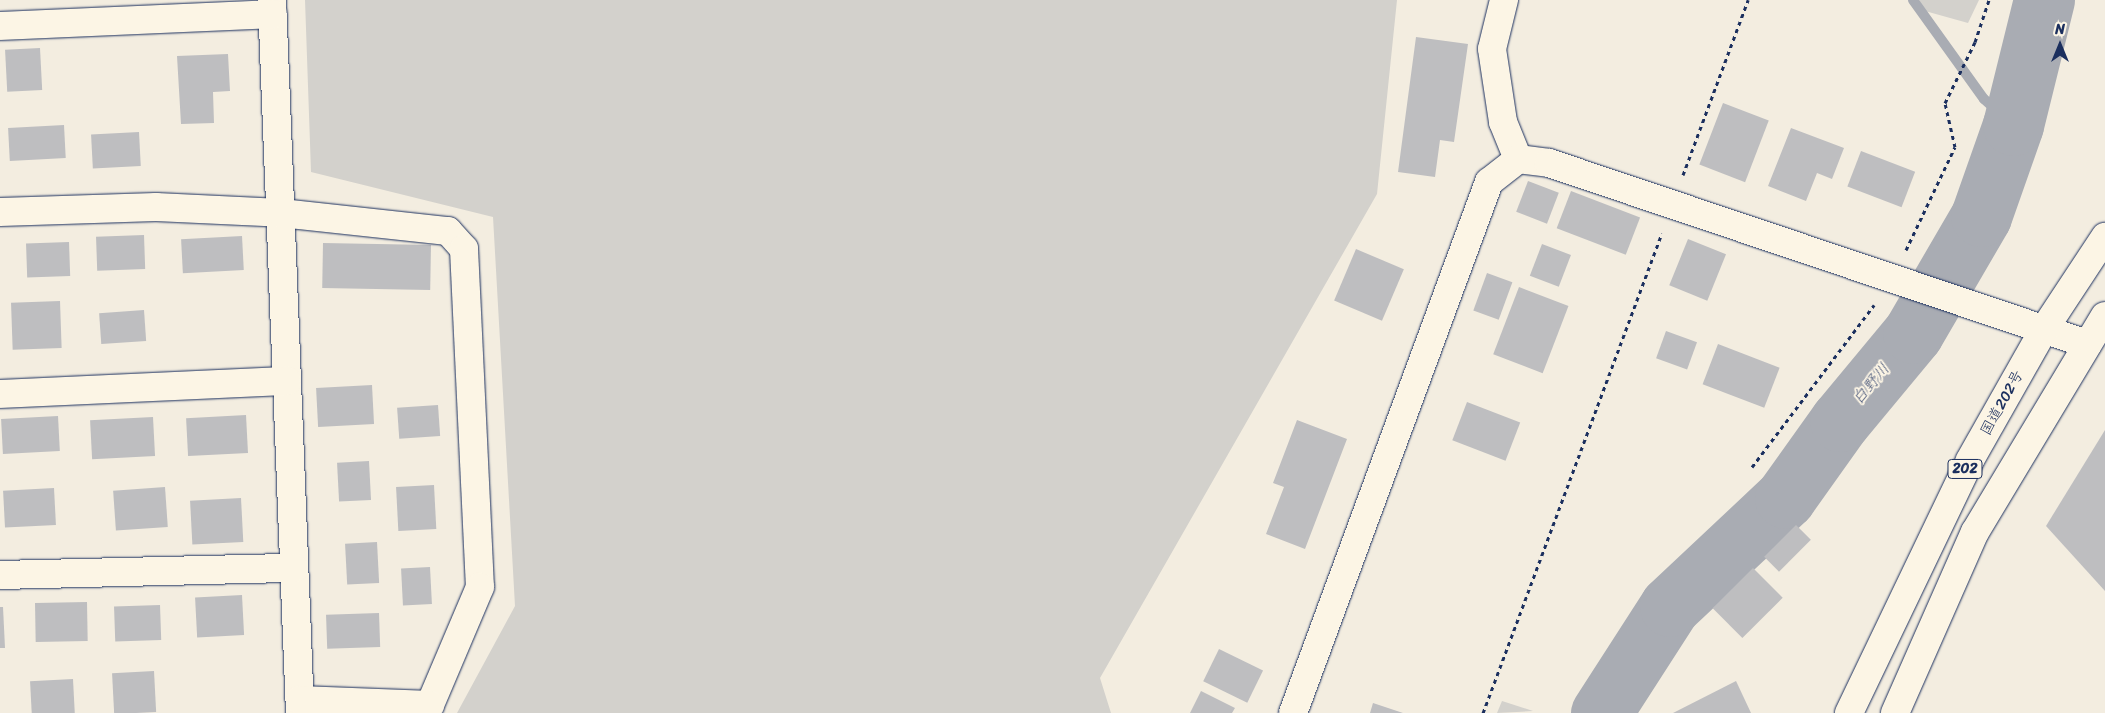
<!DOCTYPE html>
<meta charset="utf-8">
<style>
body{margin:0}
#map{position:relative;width:2105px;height:713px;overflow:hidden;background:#f3ede0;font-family:Sriracha,"Klee One",sans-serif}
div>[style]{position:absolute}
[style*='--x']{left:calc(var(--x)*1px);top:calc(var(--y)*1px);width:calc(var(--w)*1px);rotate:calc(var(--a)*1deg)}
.green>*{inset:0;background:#d3d1cc}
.stream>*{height:10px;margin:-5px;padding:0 5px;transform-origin:5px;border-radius:5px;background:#a9acb3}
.river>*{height:61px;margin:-30.5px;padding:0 30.5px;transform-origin:30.5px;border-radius:30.5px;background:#a9acb3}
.building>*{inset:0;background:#bebec0;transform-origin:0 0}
.path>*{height:3px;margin-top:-1.5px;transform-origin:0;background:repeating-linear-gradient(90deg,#1b2f5e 0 4px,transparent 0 8px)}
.roads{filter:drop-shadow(0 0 1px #1b2f5e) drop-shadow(0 0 1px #1b2f5e)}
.minor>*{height:28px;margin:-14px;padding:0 14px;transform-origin:14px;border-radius:14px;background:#fcf5e5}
.trunk>*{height:28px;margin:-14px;padding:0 14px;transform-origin:14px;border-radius:14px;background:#fcf5e5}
span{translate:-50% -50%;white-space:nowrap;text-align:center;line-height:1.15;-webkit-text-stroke:4px #fcf5e5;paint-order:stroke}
.shield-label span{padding:1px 4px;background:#fcf5e5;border:1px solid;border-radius:4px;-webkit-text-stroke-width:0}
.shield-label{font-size:14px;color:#1b2f5e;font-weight:700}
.street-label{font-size:15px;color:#1b2f5e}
.water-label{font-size:16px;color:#465478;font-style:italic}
.north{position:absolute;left:2035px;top:20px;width:50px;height:50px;-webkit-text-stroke:4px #fcf5e5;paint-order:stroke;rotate:0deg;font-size:14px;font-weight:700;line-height:20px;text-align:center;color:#1b2f5e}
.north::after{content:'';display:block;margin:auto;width:18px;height:22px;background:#1b2f5e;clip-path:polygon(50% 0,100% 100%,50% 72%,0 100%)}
</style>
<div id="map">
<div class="green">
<div style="clip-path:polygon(305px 0,1397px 0,1377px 194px,1100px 678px,1111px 713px,457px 713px,515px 606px,493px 217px,311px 172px)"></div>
<div style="clip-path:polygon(1919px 0,1979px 0,1968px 23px,1925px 11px)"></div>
<div style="clip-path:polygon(1502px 701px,1533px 711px,1497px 713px)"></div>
</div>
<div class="stream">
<div style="--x:1913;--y:0;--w:122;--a:54.4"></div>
<div style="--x:1984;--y:99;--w:39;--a:42"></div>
</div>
<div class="river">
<div style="--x:1601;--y:713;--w:127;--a:-57.2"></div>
<div style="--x:1670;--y:606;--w:158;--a:-43.2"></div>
<div style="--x:1785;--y:498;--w:95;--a:-54.5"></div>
<div style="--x:1840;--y:421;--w:114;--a:-50.3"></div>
<div style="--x:1913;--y:333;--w:135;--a:-59.8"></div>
<div style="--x:1981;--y:216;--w:96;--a:-70.6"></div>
<div style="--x:2013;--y:125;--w:129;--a:-76.1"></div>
</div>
<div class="building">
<div style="clip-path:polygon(1416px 37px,1468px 44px,1454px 142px,1440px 140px,1435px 177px,1398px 172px)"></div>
<div style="left:40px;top:48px;width:42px;height:35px;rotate:87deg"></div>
<div style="clip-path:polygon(228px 54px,230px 91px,213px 92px,214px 123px,181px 124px,177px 56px)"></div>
<div style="left:1723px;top:103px;width:49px;height:66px;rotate:21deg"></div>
<div style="left:64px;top:125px;width:33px;height:56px;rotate:87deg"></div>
<div style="clip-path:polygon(1791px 128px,1844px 148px,1832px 179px,1817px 173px,1806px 201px,1768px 186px)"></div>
<div style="left:139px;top:132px;width:34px;height:48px;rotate:87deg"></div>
<div style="left:1861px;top:151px;width:58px;height:38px;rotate:21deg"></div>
<div style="left:1528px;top:181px;width:33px;height:33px;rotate:21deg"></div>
<div style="left:1571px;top:191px;width:74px;height:40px;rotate:21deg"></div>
<div style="left:144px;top:235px;width:34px;height:48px;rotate:88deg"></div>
<div style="left:242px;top:236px;width:34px;height:61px;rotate:87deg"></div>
<div style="left:1688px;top:239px;width:41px;height:50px;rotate:22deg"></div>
<div style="left:69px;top:242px;width:34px;height:43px;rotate:88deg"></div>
<div style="left:323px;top:243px;width:108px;height:45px;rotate:1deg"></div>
<div style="left:1542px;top:244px;width:31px;height:34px;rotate:21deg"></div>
<div style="left:1356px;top:249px;width:52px;height:56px;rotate:23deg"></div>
<div style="left:1487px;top:273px;width:27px;height:40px;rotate:20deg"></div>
<div style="left:1519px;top:287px;width:53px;height:72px;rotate:21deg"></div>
<div style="left:60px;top:301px;width:47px;height:49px;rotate:88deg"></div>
<div style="left:144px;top:310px;width:31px;height:45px;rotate:86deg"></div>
<div style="left:1666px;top:331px;width:33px;height:29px;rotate:20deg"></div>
<div style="left:1718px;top:344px;width:66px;height:43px;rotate:21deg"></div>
<div style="left:372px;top:385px;width:39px;height:56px;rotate:87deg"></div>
<div style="left:1467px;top:402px;width:57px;height:41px;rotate:21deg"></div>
<div style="left:438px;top:405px;width:31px;height:41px;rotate:86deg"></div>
<div style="left:246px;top:415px;width:38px;height:60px;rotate:87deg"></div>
<div style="left:58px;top:416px;width:35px;height:57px;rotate:87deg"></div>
<div style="left:153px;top:417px;width:39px;height:63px;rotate:87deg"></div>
<div style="clip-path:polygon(1297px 420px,1347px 439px,1305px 549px,1266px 534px,1284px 487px,1273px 483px)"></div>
<div style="clip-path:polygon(2105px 430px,2105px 591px,2046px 526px)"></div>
<div style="left:369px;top:461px;width:39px;height:32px;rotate:87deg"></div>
<div style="left:434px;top:485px;width:44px;height:38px;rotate:87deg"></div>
<div style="left:165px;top:487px;width:40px;height:52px;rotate:86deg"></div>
<div style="left:54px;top:488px;width:37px;height:51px;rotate:87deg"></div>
<div style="left:241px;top:498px;width:44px;height:51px;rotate:87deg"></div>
<div style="left:1796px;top:525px;width:21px;height:45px;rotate:45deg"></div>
<div style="left:377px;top:542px;width:41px;height:32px;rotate:87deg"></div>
<div style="left:430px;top:567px;width:37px;height:29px;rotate:87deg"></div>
<div style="left:1753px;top:568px;width:42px;height:57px;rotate:45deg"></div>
<div style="left:242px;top:595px;width:40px;height:47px;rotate:87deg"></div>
<div style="left:87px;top:602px;width:39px;height:52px;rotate:89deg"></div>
<div style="left:160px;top:605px;width:35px;height:46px;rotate:88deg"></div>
<div style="clip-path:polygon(0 607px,3px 607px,5px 648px,0 648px)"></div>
<div style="left:379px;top:613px;width:34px;height:53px;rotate:88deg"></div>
<div style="left:1219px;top:649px;width:49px;height:36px;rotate:26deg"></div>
<div style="left:154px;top:671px;width:41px;height:42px;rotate:87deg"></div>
<div style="left:73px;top:679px;width:34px;height:43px;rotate:87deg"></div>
<div style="clip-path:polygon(1736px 681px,1751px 713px,1673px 713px)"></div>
<div style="clip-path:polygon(1201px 691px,1235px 708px,1232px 713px,1190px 713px)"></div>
<div style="clip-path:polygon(1373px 703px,1403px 713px,1370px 713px)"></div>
</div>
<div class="path">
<div style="--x:1683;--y:175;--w:187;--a:-69.6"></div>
<div style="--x:1906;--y:250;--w:114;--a:-64.6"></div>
<div style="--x:1955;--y:147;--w:45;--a:-102.8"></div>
<div style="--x:1945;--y:103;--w:68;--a:-63.8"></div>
<div style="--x:1975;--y:42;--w:44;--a:-71.6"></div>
<div style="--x:1752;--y:467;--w:203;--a:-53"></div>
<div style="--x:1483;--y:713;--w:512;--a:-69.55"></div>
</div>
<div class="roads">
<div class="minor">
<div style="--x:272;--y:0;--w:714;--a:87.75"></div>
<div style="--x:1504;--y:0;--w:50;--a:103.8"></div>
<div style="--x:1492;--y:49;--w:74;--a:81.4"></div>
<div style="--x:1503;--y:122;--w:40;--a:68"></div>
<div style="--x:0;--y:26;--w:273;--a:-2.5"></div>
<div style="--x:0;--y:212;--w:156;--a:-1.8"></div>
<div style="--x:156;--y:207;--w:125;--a:2.7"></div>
<div style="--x:281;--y:213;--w:168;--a:6.2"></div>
<div style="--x:448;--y:231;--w:24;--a:48"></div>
<div style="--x:464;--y:249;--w:338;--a:87.3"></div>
<div style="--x:480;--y:587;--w:128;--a:113"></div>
<div style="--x:430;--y:705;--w:130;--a:-177.8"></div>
<div style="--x:0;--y:394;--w:287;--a:-2.6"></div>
<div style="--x:0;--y:575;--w:294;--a:-1.4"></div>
<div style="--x:1293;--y:713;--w:566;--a:-69.74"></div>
<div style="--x:1489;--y:182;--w:37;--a:-38"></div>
<div style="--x:1518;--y:159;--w:31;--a:7"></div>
<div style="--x:1549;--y:163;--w:568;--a:18.59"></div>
</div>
<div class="trunk">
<div style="--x:1849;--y:713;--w:280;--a:-64.4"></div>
<div style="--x:1970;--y:460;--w:148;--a:-60.5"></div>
<div style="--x:2043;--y:331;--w:113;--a:-56.6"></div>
<div style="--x:1895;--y:713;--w:198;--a:-66.2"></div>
<div style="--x:1975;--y:532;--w:252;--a:-59"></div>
</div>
</div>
<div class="shield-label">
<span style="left:1965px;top:469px">202</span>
</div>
<div class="street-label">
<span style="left:2002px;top:403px;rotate:-61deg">国道202号</span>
</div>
<div class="water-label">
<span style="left:1871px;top:384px;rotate:-50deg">白野川</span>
</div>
<div class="north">N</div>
</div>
